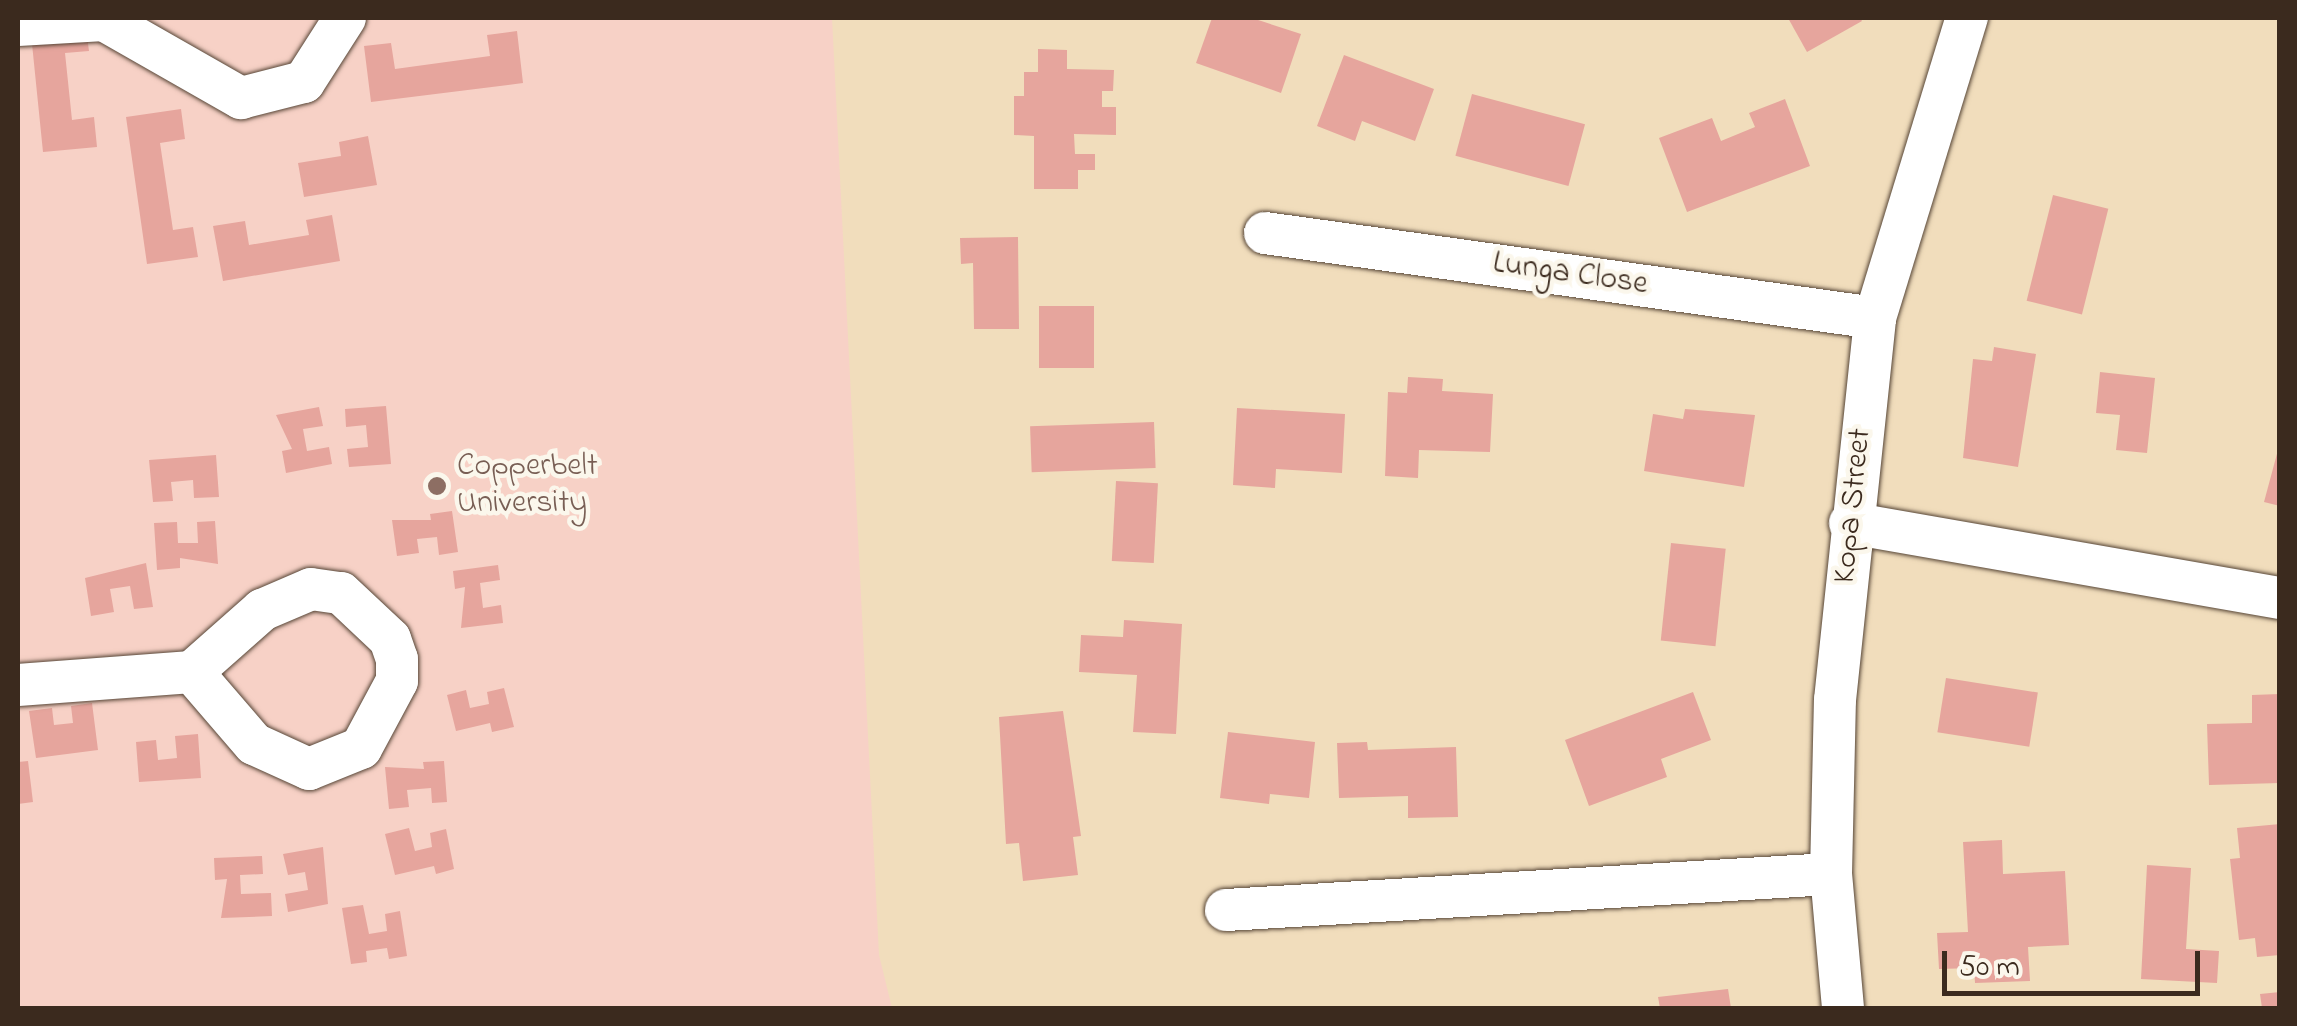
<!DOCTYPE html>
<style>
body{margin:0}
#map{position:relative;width:2297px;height:1026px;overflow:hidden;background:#f1ddbc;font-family:"Indie Flower",sans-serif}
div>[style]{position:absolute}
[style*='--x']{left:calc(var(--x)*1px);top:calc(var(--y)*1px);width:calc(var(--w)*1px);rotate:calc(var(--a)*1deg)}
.built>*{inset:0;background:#f7d1c6}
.building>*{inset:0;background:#e6a59d;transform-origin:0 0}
.roads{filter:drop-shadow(0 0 2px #564536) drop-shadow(0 0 2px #564536)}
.minor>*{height:42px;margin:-21px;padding:0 21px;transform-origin:21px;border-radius:21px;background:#fff}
.dots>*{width:28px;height:28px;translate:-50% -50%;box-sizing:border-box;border:5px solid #fbf7ec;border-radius:50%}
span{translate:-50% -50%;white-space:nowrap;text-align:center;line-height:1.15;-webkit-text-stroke:9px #fbf7ec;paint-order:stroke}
.street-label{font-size:32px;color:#3b2a1e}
.education-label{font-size:32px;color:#785e54}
.left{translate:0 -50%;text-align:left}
.frame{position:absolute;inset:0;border:20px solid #3b2a1e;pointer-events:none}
.scale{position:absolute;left:1942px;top:951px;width:258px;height:45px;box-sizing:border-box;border:5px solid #3b2a1e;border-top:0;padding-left:12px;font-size:30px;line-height:35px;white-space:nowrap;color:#3b2a1e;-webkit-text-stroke:8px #fbf7ec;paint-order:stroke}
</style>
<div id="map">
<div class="built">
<div style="clip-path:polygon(18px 18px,832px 18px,879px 955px,892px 1008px,18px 1008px)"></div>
</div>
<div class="building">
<div style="clip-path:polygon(1212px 18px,1252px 18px,1301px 34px,1281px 93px,1196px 63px)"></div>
<div style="clip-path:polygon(1788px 18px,1860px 18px,1862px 21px,1807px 52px)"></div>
<div style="clip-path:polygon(86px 28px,89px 51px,65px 53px,72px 120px,94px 117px,97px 147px,43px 152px,31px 34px)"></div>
<div style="clip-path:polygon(517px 31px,523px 83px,371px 102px,364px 46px,391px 43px,395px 69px,490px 56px,487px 35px)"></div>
<div style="clip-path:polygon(1038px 49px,1067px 50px,1067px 69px,1114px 70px,1113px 91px,1102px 91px,1102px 107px,1116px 107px,1116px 135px,1074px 134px,1075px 154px,1095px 154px,1095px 170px,1078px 170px,1078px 189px,1034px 189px,1034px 136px,1014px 135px,1014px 96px,1024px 96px,1024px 72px,1038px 72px)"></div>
<div style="clip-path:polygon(1344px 55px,1434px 89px,1415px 141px,1362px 121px,1355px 141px,1317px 126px)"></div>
<div style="left:1472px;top:94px;width:117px;height:64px;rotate:15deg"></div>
<div style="clip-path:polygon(1785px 99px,1810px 166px,1687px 212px,1659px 138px,1712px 118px,1721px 141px,1755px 127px,1749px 113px)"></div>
<div style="clip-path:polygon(181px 109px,185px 139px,160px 143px,173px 230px,193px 227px,198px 257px,147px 264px,126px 117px)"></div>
<div style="clip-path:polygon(368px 136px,377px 185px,304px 197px,298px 163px,341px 156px,339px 142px)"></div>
<div style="left:2053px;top:195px;width:57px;height:109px;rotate:14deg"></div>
<div style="clip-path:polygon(332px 215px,340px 261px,223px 281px,213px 226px,245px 221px,249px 245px,309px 235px,306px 220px)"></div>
<div style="clip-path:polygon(1018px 237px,1019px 329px,974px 329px,973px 263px,961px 264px,960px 238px)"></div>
<div style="left:1039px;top:306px;width:55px;height:62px"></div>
<div style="clip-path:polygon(1994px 347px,2036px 354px,2018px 467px,1963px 458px,1973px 359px,1992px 361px)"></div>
<div style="clip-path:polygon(2100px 372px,2155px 378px,2147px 453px,2116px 450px,2120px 415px,2096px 413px)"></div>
<div style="clip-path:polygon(1408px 377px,1443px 379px,1442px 391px,1493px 394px,1490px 452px,1419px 450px,1418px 478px,1385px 476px,1388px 392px,1407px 393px)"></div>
<div style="clip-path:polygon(386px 406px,391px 464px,349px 467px,347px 449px,368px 447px,366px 425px,346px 427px,345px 409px)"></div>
<div style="clip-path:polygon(319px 407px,323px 426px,303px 429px,307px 451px,329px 447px,332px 464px,286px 473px,282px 451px,292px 449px,276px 415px)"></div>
<div style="clip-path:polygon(1237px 408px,1345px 414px,1342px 473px,1276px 469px,1275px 488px,1233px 485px)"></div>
<div style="clip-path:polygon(1685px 409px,1755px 415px,1744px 487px,1644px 471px,1653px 414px,1683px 419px)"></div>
<div style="left:1154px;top:422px;width:46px;height:124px;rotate:88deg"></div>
<div style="clip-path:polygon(2278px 450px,2280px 450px,2280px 506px,2264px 502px)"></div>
<div style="clip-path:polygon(216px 455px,219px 497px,194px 498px,193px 480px,171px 482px,173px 501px,153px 502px,149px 460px)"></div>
<div style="left:1116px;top:481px;width:42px;height:80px;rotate:3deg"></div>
<div style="clip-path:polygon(452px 511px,458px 552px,439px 555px,437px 537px,417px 539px,419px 553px,397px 556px,392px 520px,431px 520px,430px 514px)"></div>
<div style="clip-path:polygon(215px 521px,218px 564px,180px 558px,180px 568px,157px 570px,154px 523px,177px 522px,178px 543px,198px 543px,197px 522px)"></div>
<div style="left:1671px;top:543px;width:55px;height:98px;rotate:6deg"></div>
<div style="clip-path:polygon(146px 563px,153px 607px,134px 609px,130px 586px,110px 589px,114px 612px,91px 616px,85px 578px)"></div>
<div style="clip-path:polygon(498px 565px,500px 580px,480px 583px,483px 608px,501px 605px,503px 623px,461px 628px,465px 587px,455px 589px,453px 571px)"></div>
<div style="clip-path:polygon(1124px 620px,1182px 624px,1176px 734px,1133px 732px,1137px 675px,1079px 672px,1081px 635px,1123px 637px)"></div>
<div style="left:1946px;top:678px;width:93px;height:55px;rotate:9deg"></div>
<div style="clip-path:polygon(504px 688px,514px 727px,492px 732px,490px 723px,456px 731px,447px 695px,466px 690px,470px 708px,489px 704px,487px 692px)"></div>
<div style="clip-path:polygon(1693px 692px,1711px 740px,1661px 759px,1667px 777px,1589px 806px,1565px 740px)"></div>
<div style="clip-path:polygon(2280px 694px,2280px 783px,2209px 785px,2207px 724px,2252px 723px,2252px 695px)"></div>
<div style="clip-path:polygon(92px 703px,98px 750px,36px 758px,29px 711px,52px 708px,54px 725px,73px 723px,71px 706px)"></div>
<div style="clip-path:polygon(1063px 711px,1081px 836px,1073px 837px,1078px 875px,1023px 881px,1019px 843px,1006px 844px,999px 717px)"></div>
<div style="clip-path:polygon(1228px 732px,1315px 742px,1309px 798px,1270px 794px,1269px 804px,1220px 798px)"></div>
<div style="clip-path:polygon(198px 734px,201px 778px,139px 782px,136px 742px,156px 740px,158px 760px,177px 758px,175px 736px)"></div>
<div style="clip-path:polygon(1367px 742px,1368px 750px,1456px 747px,1458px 817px,1408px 818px,1408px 796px,1339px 798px,1337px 743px)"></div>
<div style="clip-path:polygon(28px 761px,33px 802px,18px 804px,18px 762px)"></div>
<div style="clip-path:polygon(444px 761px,447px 802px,432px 803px,431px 788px,407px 790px,409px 807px,389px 809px,385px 767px,424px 769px,423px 762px)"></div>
<div style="clip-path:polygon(2280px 824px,2280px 955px,2257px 957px,2255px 938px,2239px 940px,2230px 859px,2240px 858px,2237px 828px)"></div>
<div style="clip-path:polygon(409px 828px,415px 851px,432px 847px,430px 833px,446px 829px,454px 869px,436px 874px,434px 866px,395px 875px,385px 834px)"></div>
<div style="clip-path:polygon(2002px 840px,2003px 874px,2065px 871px,2069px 945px,2028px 947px,2030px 981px,1975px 983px,1974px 968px,1939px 969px,1937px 933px,1968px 932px,1963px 842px)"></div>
<div style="clip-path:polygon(323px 847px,328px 904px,288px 912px,285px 894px,308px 890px,305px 872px,288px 875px,283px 854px)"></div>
<div style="clip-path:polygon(262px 856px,263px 874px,240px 875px,241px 894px,271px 893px,272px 916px,221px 918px,227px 879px,215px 880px,214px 858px)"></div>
<div style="clip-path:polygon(2147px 865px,2191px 868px,2186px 949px,2219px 951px,2217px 983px,2141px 979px)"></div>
<div style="clip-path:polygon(363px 905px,369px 934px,387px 931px,385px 914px,400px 911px,407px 956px,389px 959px,387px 948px,366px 951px,367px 962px,351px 964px,342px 908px)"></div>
<div style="clip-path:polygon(1728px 989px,1731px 1008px,1660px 1008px,1658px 997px)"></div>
<div style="clip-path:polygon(2280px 992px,2280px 1008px,2262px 1008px,2260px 994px)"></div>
</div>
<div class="roads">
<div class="minor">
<div style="--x:18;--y:25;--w:86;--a:-3.3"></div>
<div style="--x:104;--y:20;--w:158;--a:29.7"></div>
<div style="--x:241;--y:98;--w:65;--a:-14.3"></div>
<div style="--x:304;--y:82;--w:76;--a:-57.4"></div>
<div style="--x:1265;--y:233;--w:616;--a:7.93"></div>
<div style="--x:1850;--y:523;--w:436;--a:9.9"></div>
<div style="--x:18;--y:685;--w:174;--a:-4.3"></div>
<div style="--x:192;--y:672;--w:94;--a:-41.5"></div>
<div style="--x:262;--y:610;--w:53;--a:-23.2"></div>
<div style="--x:311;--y:589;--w:30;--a:8"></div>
<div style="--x:341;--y:593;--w:67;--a:43.2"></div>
<div style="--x:390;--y:639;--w:21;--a:71"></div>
<div style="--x:397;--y:659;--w:22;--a:90"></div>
<div style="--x:397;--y:681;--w:76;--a:118.2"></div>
<div style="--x:361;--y:748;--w:56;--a:158"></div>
<div style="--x:309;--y:769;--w:60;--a:-155.6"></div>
<div style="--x:254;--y:744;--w:95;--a:-130.7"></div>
<div style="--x:1226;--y:910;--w:606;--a:-3.41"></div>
<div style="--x:1843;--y:1008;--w:135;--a:-95.1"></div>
<div style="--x:1831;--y:874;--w:174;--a:-88.7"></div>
<div style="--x:1835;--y:700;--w:384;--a:-84"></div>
<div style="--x:1875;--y:318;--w:314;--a:-73"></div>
</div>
</div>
<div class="dots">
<div style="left:437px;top:486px;background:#8d6e63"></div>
</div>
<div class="street-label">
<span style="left:1570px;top:275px;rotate:8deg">Lunga Close</span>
<span style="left:1854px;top:506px;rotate:-84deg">Kopa Street</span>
</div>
<div class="education-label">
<span class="left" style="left:457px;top:486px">Copperbelt<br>University</span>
</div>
<div class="frame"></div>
<div class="scale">50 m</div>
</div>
